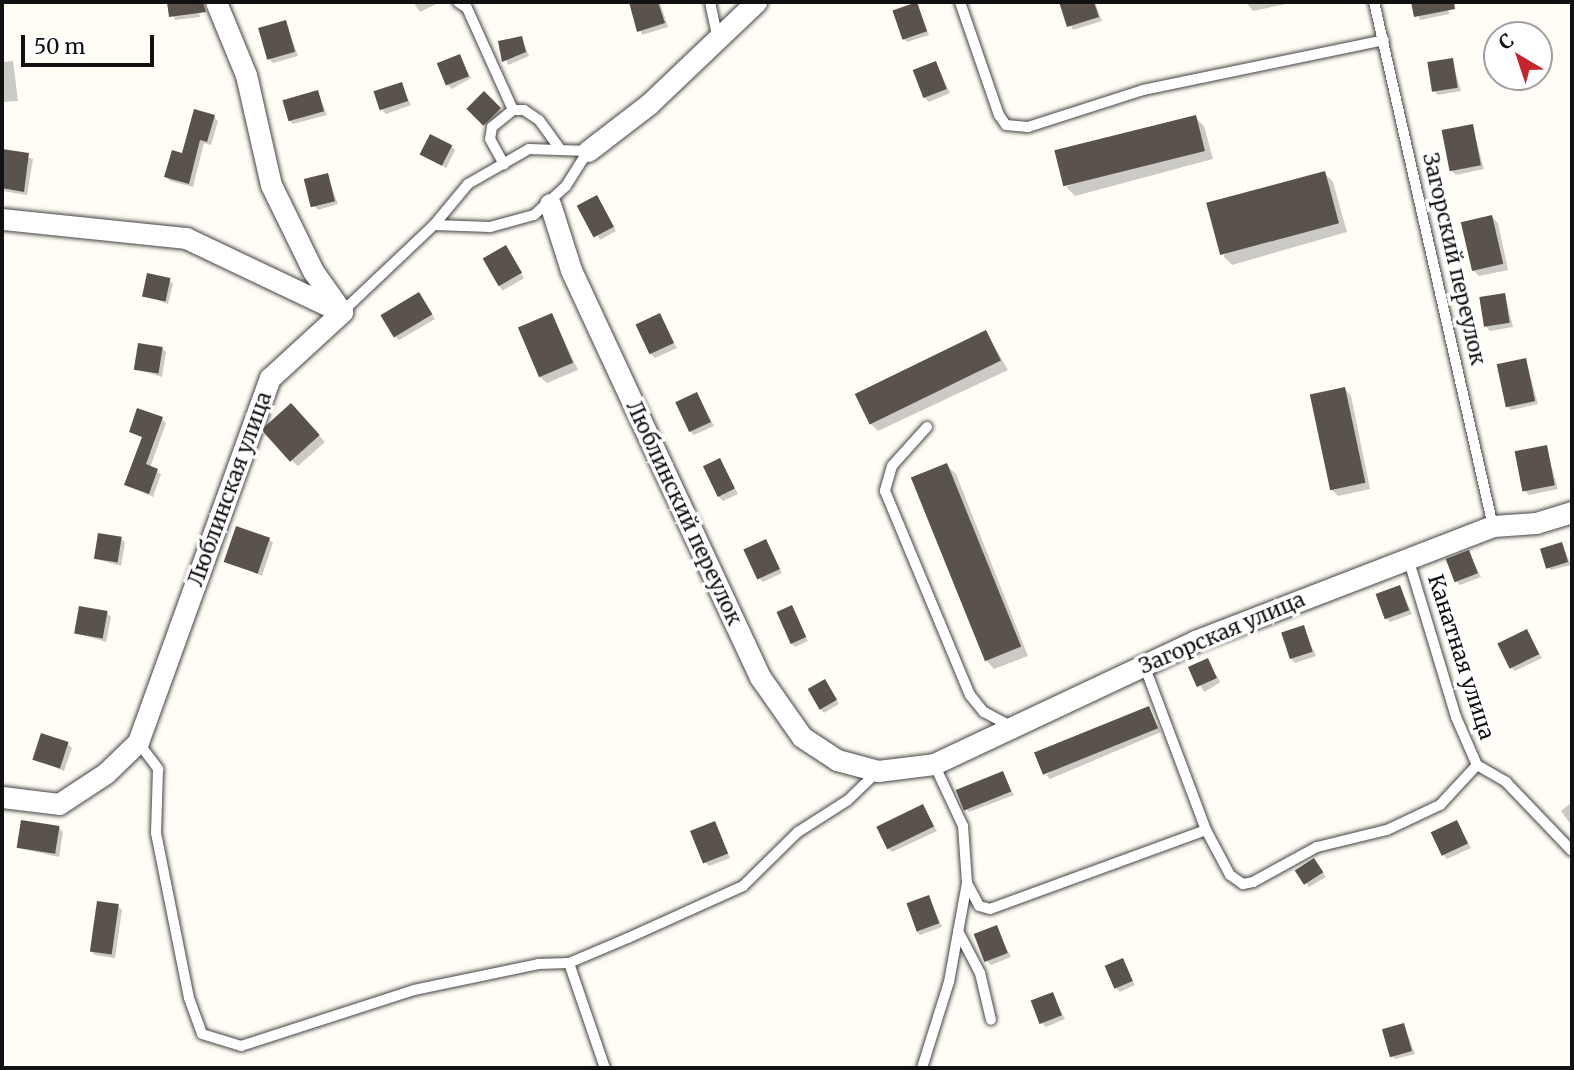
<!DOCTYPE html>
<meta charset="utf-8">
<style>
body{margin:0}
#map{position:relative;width:1574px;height:1070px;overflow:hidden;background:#fffdf5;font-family:Merriweather,serif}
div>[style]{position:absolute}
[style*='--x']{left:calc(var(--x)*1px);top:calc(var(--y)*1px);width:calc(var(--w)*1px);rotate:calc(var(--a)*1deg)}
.shadow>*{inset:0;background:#0003;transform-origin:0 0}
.building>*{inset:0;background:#5a524d;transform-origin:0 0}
.roads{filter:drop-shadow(0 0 2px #444) drop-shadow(0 0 2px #444)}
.service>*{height:10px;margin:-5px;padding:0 5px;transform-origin:5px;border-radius:5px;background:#fff}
.minor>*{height:21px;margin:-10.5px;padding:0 10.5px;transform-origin:10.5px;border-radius:10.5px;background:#fff}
span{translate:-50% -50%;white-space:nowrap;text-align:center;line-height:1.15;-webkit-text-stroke:7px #fff;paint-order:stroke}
.street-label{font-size:21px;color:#111}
.frame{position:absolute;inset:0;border:4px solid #111;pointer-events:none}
.north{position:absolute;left:1483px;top:21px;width:70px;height:70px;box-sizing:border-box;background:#fff;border:2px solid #a0a0a0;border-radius:50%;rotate:321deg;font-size:19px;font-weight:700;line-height:28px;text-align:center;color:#111}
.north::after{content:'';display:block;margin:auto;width:24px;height:32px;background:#c4262e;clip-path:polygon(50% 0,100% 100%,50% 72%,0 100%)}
.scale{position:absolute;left:21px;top:35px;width:133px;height:32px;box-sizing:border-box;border:4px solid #111;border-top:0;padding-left:9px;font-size:21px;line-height:24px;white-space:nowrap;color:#111;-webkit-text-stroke:5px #fff;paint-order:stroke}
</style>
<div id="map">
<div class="shadow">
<div style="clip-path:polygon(169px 2px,198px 2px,200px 17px,175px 20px)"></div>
<div style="clip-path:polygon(413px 2px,440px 2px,420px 12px)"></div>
<div style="clip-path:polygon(631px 2px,660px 2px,668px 27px,642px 35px)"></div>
<div style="clip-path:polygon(1060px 2px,1095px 2px,1102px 21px,1073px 30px)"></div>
<div style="clip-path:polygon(1246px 2px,1295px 2px,1253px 11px)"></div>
<div style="clip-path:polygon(1413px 2px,1447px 2px,1449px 14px,1420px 20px)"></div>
<div style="clip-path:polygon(917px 4px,929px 35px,907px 42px,903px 38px)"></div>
<div style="clip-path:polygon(286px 22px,298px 56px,273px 63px,269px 59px)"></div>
<div style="clip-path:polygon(522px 38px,529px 56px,508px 65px,500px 42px)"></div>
<div style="clip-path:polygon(459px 57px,471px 78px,452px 89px,448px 85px)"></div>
<div style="clip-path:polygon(1452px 60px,1461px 91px,1438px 95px,1434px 91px)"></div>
<div style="clip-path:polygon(13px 61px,18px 101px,2px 102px,2px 62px)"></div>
<div style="clip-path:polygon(936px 63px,950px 93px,929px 102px,925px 98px)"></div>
<div style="clip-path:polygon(401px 84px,411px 105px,386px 114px,382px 110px)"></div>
<div style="clip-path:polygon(318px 92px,327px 115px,293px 124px,289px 120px)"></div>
<div style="left:484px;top:94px;width:28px;height:21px;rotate:44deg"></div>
<div style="clip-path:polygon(214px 117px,218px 121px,211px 145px,204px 143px,193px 187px,170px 181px,166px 177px)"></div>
<div style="clip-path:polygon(1195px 117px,1204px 126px,1213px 159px,1075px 196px,1066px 187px)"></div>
<div style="clip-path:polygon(1472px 125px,1484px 169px,1456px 175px,1452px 171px)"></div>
<div style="clip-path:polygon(451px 146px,455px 150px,446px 168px,423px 154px)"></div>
<div style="clip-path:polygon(2px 151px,33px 159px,27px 195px,2px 191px)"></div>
<div style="clip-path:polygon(1324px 173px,1333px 182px,1347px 232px,1232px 265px,1223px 256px)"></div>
<div style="clip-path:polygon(327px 175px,338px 204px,318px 210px,314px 206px)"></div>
<div style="clip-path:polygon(600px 201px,616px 231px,600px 240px,580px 206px)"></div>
<div style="clip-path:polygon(1492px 217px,1498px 223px,1508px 270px,1479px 276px,1473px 270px)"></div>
<div style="left:506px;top:247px;width:36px;height:25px;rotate:60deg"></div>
<div style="clip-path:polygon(169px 280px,173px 284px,168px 304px,144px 295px)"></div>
<div style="clip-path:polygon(419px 294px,435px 319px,399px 340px,395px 336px)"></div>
<div style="clip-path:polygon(1505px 294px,1513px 327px,1490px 331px,1486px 327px)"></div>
<div style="clip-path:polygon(552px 315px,578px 370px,547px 383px,540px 377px)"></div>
<div style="clip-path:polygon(660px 315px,677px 348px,655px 358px,651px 354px)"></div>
<div style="clip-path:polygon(986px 332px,1008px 370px,878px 431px,869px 422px)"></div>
<div style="clip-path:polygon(162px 348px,166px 352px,162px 377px,136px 369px)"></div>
<div style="clip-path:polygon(1526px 360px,1538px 404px,1511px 410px,1507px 406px)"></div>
<div style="clip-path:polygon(1345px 389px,1351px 396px,1370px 489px,1338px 496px,1331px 489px)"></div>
<div style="clip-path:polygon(697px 394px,714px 426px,694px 435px,690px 431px)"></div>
<div style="clip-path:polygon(297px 411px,325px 442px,298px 466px,291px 460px)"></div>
<div style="clip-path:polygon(162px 419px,166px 423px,150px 468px,161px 474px,153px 497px,126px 485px,143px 438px,131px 431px)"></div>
<div style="clip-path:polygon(1546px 447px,1558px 489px,1529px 495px,1525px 491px)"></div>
<div style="clip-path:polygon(720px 460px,738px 494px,723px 501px,719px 497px)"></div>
<div style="clip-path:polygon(947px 466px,956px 474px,1028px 656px,994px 669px,986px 660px)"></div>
<div style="clip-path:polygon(121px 538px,125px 543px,121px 566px,96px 559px)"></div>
<div style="clip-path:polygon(269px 539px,273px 543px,262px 576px,226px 561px)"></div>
<div style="clip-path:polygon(765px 541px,782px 573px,763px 582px,759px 578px)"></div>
<div style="clip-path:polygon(1562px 544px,1571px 565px,1551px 570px,1547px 566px)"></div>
<div style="clip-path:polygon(1469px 552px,1481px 577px,1460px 585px,1456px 581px)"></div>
<div style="clip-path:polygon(1400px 587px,1412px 614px,1390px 622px,1386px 618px)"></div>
<div style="clip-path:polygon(791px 607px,808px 641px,795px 647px,791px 643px)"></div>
<div style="clip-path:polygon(107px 613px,111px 617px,106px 642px,76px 633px)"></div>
<div style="clip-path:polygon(1303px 627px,1316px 656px,1295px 663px,1291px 659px)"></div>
<div style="clip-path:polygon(1527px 631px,1542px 658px,1515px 671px,1511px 667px)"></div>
<div style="left:1207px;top:660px;width:26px;height:19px;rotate:59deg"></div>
<div style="clip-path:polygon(825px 681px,839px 704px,824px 713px,820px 709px)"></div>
<div style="clip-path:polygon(1149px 709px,1161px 732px,1050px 779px,1046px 775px)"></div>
<div style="clip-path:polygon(68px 744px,72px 748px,64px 771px,34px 759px)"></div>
<div style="clip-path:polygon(1003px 773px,1014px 795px,969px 812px,965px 808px)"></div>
<div style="clip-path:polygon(1572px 802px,1572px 826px,1561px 811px)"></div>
<div style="clip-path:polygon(923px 806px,937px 831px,892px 852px,888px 848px)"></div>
<div style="clip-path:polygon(714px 823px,730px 858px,709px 866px,705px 862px)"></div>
<div style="clip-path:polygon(1457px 823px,1471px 848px,1447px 859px,1443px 855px)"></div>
<div style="clip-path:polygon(59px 828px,63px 832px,59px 857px,18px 848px)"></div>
<div style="clip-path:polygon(1318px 864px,1326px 877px,1309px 887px,1296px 869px)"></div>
<div style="clip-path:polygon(929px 897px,942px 927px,920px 935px,916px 931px)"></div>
<div style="clip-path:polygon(118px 906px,122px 910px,115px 958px,95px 955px,91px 951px)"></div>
<div style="clip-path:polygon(996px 928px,1011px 957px,991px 965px,987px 961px)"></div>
<div style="clip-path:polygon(1123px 960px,1135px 985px,1120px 992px,1116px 988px)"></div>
<div style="clip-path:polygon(1052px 994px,1065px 1019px,1046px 1027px,1042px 1023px)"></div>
<div style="clip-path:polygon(1404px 1025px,1415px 1054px,1395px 1059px,1391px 1055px)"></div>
</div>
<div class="building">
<div style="clip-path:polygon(167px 2px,203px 2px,206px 12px,169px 17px)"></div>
<div style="clip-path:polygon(629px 2px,658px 2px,665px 23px,637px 32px)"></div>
<div style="left:917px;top:2px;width:31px;height:26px;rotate:71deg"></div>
<div style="clip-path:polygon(1059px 2px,1094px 2px,1099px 17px,1067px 27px)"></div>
<div style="clip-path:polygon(1411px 2px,1454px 2px,1455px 9px,1414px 17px)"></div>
<div style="left:286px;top:20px;width:33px;height:29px;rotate:74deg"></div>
<div style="clip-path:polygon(522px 36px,526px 52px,502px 62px,498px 41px)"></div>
<div style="left:460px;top:54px;width:24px;height:25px;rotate:68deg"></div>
<div style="left:1453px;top:58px;width:30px;height:26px;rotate:81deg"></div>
<div style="left:936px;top:61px;width:30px;height:25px;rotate:69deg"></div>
<div style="left:402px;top:82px;width:20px;height:30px;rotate:72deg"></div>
<div style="left:318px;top:90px;width:22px;height:37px;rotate:74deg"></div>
<div style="left:484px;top:91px;width:24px;height:25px;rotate:45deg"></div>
<div style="clip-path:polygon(194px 109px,215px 115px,207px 142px,200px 140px,189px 184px,164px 177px,172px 150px,182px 153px)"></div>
<div style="left:1196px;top:115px;width:37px;height:146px;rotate:76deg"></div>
<div style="left:1473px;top:124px;width:42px;height:32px;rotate:79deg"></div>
<div style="left:430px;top:134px;width:25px;height:23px;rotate:27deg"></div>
<div style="clip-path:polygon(2px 149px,29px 153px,24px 192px,2px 188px)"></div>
<div style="left:1325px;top:171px;width:54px;height:123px;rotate:75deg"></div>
<div style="left:328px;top:173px;width:29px;height:25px;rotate:76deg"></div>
<div style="left:597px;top:195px;width:36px;height:23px;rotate:62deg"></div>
<div style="left:1492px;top:215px;width:50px;height:32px;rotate:77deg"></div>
<div style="left:506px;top:245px;width:32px;height:27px;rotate:60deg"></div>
<div style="left:147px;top:273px;width:24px;height:24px;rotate:12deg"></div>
<div style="left:419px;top:292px;width:26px;height:45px;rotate:59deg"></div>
<div style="left:1505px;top:293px;width:30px;height:26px;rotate:81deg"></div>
<div style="left:552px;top:313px;width:54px;height:37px;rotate:67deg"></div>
<div style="left:660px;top:313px;width:33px;height:27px;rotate:65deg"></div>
<div style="left:986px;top:330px;width:34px;height:146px;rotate:64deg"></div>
<div style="left:138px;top:343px;width:25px;height:27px;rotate:9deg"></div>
<div style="left:1526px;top:358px;width:44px;height:30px;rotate:78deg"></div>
<div style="left:1345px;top:387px;width:98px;height:36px;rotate:78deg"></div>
<div style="left:697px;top:392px;width:33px;height:24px;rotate:65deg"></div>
<div style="left:291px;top:403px;width:43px;height:40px;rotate:48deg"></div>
<div style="clip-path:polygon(137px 408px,163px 417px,146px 464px,158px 469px,149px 494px,124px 485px,142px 437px,129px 432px)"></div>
<div style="left:1547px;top:445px;width:41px;height:33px;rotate:79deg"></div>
<div style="left:720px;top:458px;width:34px;height:19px;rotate:64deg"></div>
<div style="left:947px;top:463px;width:198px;height:39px;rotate:68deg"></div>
<div style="left:236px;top:526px;width:36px;height:38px;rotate:19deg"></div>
<div style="left:98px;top:533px;width:24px;height:26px;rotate:9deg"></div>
<div style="left:766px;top:539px;width:33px;height:25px;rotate:65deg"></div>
<div style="left:1562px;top:542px;width:21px;height:23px;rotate:73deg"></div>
<div style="left:1469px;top:550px;width:25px;height:25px;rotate:69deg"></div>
<div style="left:1400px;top:585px;width:27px;height:26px;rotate:70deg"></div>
<div style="left:792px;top:605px;width:35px;height:17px;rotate:66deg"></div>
<div style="left:79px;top:606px;width:29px;height:28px;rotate:10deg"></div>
<div style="left:1304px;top:625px;width:28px;height:24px;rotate:72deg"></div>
<div style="left:1527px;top:629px;width:28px;height:33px;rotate:64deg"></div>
<div style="left:1208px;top:658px;width:22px;height:22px;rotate:66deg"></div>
<div style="left:825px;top:679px;width:24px;height:20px;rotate:60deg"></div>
<div style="left:1149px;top:706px;width:24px;height:124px;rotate:68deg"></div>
<div style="left:41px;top:733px;width:29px;height:28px;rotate:18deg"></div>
<div style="left:1003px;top:771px;width:22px;height:51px;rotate:68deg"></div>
<div style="left:923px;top:804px;width:25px;height:52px;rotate:64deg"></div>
<div style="left:21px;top:820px;width:39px;height:28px;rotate:9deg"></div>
<div style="left:1457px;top:820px;width:26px;height:29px;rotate:65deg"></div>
<div style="left:715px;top:821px;width:35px;height:27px;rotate:68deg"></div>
<div style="left:1314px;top:858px;width:17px;height:23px;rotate:57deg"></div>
<div style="left:929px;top:895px;width:30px;height:24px;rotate:70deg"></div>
<div style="left:97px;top:901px;width:22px;height:51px;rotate:8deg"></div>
<div style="left:997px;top:925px;width:30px;height:25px;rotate:69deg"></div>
<div style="left:1123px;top:958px;width:25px;height:20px;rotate:67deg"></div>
<div style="left:1053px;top:992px;width:25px;height:24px;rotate:69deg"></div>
<div style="left:1404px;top:1023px;width:29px;height:23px;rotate:74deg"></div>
</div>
<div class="roads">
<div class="service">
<div style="--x:458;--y:2;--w:11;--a:34"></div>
<div style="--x:467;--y:8;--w:112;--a:65.7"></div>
<div style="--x:513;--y:110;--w:27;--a:141"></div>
<div style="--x:492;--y:127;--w:12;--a:99"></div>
<div style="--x:490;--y:139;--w:29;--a:61"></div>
<div style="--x:710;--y:2;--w:34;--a:78"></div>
<div style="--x:960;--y:2;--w:120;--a:71"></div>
<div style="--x:999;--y:115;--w:12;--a:55"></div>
<div style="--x:1006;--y:125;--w:22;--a:5"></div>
<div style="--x:1028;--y:127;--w:121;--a:-17.8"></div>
<div style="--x:1143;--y:90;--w:246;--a:-11.7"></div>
<div style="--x:1374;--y:2;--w:537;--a:77.21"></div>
<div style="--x:513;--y:110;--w:11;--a:0"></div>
<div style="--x:524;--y:110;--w:18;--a:34"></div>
<div style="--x:539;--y:120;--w:34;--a:54"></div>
<div style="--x:342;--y:312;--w:127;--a:-43.4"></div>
<div style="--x:434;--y:225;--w:53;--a:-50.3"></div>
<div style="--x:468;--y:184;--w:70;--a:-29.8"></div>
<div style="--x:529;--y:149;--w:59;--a:1.9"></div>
<div style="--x:588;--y:151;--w:41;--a:122.2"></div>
<div style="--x:566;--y:186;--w:43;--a:137.8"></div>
<div style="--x:534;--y:215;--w:46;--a:164.7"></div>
<div style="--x:490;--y:227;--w:56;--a:-178"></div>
<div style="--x:927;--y:427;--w:52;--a:131.9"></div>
<div style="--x:892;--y:466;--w:26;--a:106"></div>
<div style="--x:885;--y:491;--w:221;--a:67.4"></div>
<div style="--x:970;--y:695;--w:22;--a:51"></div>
<div style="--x:984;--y:712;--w:32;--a:28"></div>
<div style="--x:1408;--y:558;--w:166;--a:73.2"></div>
<div style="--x:1456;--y:717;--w:52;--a:66.4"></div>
<div style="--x:1477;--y:765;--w:34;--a:30"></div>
<div style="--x:1506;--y:782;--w:95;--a:46.3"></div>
<div style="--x:1144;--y:665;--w:176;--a:69.4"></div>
<div style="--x:138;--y:742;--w:34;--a:53"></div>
<div style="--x:158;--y:769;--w:64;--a:91.8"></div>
<div style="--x:156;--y:833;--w:168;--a:78.7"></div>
<div style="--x:189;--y:998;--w:38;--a:70"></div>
<div style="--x:202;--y:1034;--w:41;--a:17.1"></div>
<div style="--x:241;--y:1046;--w:182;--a:-17.9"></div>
<div style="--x:414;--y:990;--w:127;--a:-11.8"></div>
<div style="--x:538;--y:964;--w:31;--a:-2"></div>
<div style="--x:569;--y:963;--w:64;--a:-23"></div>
<div style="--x:628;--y:938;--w:126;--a:-24.3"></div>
<div style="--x:743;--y:886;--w:77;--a:-44.5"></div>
<div style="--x:798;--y:832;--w:59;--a:-32.6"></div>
<div style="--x:848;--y:800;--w:42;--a:-44"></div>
<div style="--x:967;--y:883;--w:26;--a:62"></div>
<div style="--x:979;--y:906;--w:11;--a:15"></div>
<div style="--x:990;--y:909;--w:230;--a:-20.1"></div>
<div style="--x:1206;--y:830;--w:51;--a:61.9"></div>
<div style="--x:1230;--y:875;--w:16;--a:35"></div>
<div style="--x:1243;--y:884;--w:10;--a:-11"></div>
<div style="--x:1253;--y:882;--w:73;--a:-28.7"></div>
<div style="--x:1317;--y:847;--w:72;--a:-13.7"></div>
<div style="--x:1387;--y:830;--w:59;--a:-25.3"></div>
<div style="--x:1440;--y:805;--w:54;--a:-47.2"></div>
<div style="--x:958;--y:931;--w:47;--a:62.4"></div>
<div style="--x:980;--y:973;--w:48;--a:76.8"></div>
<div style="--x:569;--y:963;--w:111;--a:71.1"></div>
<div style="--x:922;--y:1068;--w:90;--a:-72.6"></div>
<div style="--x:949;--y:982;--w:101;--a:-79.7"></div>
<div style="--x:967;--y:883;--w:57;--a:-94"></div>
<div style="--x:963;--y:826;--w:68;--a:-115.1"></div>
</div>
<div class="minor">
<div style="--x:588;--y:151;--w:77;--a:-37.6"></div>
<div style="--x:649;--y:104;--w:148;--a:-43.6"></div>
<div style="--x:550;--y:204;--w:69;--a:72.3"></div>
<div style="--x:571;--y:270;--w:449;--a:65.1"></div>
<div style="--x:760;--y:677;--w:73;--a:55"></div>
<div style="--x:802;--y:737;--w:42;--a:33.3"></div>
<div style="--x:837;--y:760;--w:42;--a:15"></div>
<div style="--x:878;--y:771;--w:56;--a:-7.1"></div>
<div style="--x:934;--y:764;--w:289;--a:-25.2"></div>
<div style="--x:1195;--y:641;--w:319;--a:-21.1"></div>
<div style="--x:1493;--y:526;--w:43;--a:-4"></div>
<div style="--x:1536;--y:523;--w:38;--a:-17"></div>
<div style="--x:2;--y:219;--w:185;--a:5.9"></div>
<div style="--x:186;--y:238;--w:170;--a:25.4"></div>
<div style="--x:2;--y:797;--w:57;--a:7"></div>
<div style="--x:59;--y:804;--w:56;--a:-33.4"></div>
<div style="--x:106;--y:773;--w:45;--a:-44.1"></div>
<div style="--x:138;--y:742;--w:387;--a:-70.1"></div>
<div style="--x:270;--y:378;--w:98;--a:-42.5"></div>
<div style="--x:342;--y:312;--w:50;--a:-125.3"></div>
<div style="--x:313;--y:271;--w:96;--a:-116"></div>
<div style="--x:271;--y:185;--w:113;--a:-102.8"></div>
<div style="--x:246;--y:75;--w:79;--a:-112.3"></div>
</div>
</div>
<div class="street-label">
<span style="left:1454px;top:259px;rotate:77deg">Загорский переулок</span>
<span style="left:230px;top:489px;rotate:-70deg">Люблинская улица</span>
<span style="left:684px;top:513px;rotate:65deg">Люблинский переулок</span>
<span style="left:1222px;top:633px;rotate:-23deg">Загорская улица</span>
<span style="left:1461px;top:657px;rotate:72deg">Канатная улица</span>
</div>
<div class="frame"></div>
<div class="north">С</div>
<div class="scale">50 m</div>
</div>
